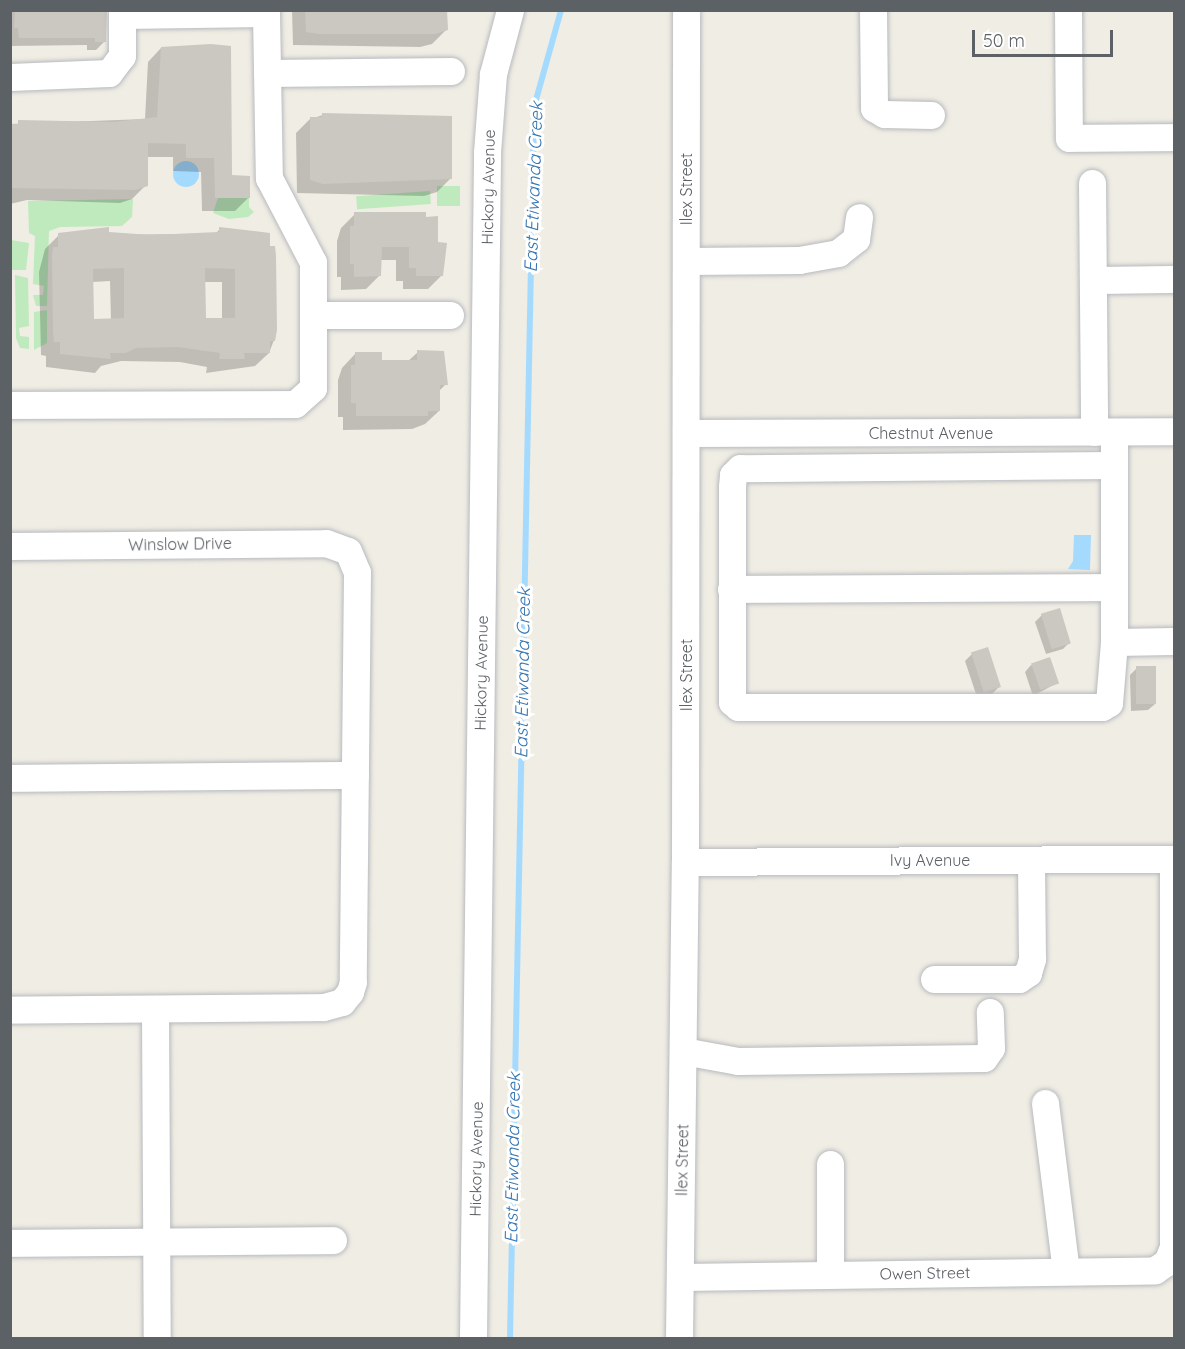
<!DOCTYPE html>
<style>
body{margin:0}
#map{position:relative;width:1185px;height:1349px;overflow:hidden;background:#f0ede4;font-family:Quicksand,sans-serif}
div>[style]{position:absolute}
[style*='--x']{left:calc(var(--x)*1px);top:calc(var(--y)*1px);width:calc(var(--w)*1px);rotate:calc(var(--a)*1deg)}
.green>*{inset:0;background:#bfeabe;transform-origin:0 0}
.water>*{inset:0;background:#a5daff}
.round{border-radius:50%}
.shadow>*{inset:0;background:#0003}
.stream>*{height:6px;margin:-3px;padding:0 3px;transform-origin:3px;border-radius:3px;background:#a5daff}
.building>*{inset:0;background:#cbc7c1;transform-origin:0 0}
.roads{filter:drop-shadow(0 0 2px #b7babf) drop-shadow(0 0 2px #b7babf)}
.minor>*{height:27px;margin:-13.5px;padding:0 13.5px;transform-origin:13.5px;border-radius:13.5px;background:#fff}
span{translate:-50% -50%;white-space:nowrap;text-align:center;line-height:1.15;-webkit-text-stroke:6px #fff;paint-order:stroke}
.street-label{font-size:16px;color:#5c6166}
.water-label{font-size:18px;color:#3576b2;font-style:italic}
.frame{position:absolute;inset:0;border:12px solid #5c6166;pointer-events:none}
.scale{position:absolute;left:972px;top:30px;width:141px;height:27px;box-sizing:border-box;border:3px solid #5c6166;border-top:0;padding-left:8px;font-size:18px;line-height:21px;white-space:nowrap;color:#5c6166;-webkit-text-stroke:4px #fff;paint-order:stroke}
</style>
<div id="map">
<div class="green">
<div style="left:437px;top:186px;width:23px;height:20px"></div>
<div style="left:430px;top:191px;width:13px;height:74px;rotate:86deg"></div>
<div style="clip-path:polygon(249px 197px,249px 207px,254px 212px,248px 217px,229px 219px,213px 213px,218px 198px)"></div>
<div style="clip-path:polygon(133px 199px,132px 217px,122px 226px,60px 227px,49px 231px,47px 306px,36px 306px,33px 295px,43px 295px,44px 286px,33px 284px,35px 236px,29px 233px,28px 201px)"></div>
<div style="clip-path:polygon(11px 240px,29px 243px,26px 270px,11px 270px)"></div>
<div style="clip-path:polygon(15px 275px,28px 278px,29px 326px,19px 328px,20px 336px,29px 337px,29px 349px,20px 348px,16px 338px)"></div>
<div style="clip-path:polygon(47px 310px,47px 343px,34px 350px,34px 312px)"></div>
</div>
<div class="water">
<div class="round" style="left:173px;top:161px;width:26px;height:26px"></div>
<div style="clip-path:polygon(1074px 535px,1091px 535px,1090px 570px,1068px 569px,1073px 561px)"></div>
</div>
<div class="shadow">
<div style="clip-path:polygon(10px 10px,106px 10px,105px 41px,96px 50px,87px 50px,87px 45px,11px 46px)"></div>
<div style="clip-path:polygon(292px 10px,446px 10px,446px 30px,432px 44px,420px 47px,293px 45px)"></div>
<div style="clip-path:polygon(161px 48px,230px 177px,249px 197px,235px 211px,202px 211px,201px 172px,173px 171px,173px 157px,147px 157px,146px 185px,132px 199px,120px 203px,27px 200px,10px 204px,10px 124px,145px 119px,148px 62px)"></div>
<div style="clip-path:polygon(323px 115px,451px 178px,437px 192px,424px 196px,297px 193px,296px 133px,310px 119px)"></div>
<div style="clip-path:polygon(355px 214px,437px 244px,442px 275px,428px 289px,403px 289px,403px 281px,396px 281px,396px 260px,380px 260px,380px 275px,366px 289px,341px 290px,341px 277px,337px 277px,337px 241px,341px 228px)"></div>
<div style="clip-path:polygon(evenodd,220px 229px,274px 340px,269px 353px,255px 366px,206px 373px,207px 367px,180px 362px,121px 361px,101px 366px,95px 373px,46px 367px,46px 356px,41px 355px,39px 272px,45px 249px,59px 235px,215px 234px,220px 229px,110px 281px,111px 320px,93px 320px,92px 282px,110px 281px,220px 229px,204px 282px,222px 282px,222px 320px,204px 320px,204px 282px)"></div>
<div style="clip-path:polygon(418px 352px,446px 384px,438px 392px,439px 411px,425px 424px,412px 429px,343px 430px,343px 417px,338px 417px,338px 380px,342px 368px,355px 354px,380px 362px,407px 362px)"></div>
<div style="clip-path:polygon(1042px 615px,1070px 642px,1063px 649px,1046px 654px,1035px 622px)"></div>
<div style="clip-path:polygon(972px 654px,999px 687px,992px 694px,977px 697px,965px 661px)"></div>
<div style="clip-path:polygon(1031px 665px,1057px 683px,1033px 696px,1025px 672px)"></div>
<div style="clip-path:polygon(1137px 668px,1155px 704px,1148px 710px,1131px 711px,1130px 675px)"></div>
</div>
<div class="stream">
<div style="--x:510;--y:1338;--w:1231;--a:-88.88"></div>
<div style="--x:534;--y:107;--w:101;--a:-74.4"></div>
</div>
<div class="building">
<div style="clip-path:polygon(15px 10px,107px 10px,106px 42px,95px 42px,95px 38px,19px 38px,18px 28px,14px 28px)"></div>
<div style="clip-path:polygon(305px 10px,447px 10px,448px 30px,435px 34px,319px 34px,306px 32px)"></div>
<div style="clip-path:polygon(211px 44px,231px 46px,232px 175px,250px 176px,250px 198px,215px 198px,214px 158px,186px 158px,186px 144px,148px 143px,148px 186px,135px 190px,10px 188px,10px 124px,18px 124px,18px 120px,114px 122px,157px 117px,161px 47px)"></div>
<div style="clip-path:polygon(322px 113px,452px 116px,452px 179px,323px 184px,310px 180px,310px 117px,322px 117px)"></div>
<div style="clip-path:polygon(354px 212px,426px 212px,426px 217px,438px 216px,438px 242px,447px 243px,443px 276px,416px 276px,416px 268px,409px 268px,409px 247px,382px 247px,381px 276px,354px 277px,354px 264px,350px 264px,350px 226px,354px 226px)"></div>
<div style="clip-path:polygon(evenodd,109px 227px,109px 232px,151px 235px,219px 232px,219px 227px,270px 233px,270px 246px,275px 246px,276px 256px,277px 330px,275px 341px,270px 341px,270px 353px,244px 353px,245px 359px,219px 359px,220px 353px,177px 347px,136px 348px,126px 353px,110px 353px,111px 359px,60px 354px,60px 342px,54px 342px,53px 331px,52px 257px,53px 247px,58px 247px,58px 233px,109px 227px,124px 268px,124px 318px,94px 319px,93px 269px,124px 268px,109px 227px,205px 268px,235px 269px,235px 318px,206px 318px,205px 268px)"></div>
<div style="clip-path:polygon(417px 350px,444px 351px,448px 385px,440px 385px,440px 411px,428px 411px,428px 416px,356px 416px,356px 403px,351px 403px,351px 365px,355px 365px,355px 352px,382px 352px,382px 360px,417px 360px)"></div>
<div style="left:1060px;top:608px;width:37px;height:20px;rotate:73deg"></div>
<div style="left:988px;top:647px;width:42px;height:18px;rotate:72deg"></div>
<div style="left:1050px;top:657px;width:28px;height:20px;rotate:71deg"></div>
<div style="left:1156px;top:666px;width:38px;height:20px;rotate:90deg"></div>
</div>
<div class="roads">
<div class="minor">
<div style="--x:873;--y:10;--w:98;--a:89.4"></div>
<div style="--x:874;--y:108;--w:12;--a:31"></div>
<div style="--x:884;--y:114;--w:47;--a:1.2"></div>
<div style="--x:1068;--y:10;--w:128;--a:89.6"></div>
<div style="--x:1069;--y:138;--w:105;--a:-0.5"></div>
<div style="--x:267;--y:73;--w:184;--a:-0.6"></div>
<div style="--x:10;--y:77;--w:99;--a:-2.3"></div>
<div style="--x:109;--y:73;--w:21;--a:-53"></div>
<div style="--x:122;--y:56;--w:41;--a:-90"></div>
<div style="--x:122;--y:15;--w:144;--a:-0.8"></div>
<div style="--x:266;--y:13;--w:165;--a:89"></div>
<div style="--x:269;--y:178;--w:95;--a:62.4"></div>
<div style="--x:313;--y:262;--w:126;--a:90"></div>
<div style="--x:313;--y:388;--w:24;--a:138"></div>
<div style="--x:295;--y:404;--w:285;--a:179.8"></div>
<div style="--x:1092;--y:183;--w:249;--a:89.5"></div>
<div style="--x:686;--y:261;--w:113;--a:-0.5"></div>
<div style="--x:799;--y:260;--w:40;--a:-10"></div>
<div style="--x:838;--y:253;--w:23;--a:-38"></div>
<div style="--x:856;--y:239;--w:22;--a:-82"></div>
<div style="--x:1093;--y:280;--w:81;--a:-0.7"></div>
<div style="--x:313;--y:315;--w:137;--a:0"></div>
<div style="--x:687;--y:433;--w:487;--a:-0.2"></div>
<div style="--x:1113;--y:465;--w:373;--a:179.5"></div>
<div style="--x:740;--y:468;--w:10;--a:135"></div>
<div style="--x:733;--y:475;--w:12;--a:95"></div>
<div style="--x:732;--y:487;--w:215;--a:90"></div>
<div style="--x:732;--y:702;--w:8;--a:40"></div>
<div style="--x:738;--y:707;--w:364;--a:0"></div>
<div style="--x:1102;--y:707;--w:8;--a:-30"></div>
<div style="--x:1109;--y:703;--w:61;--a:-85.3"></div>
<div style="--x:1114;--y:642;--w:210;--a:-90"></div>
<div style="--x:10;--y:546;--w:316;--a:-0.5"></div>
<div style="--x:326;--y:543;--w:23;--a:20"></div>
<div style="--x:348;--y:551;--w:23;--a:67"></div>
<div style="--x:357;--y:572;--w:410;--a:90.6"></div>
<div style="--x:353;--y:982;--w:10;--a:107"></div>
<div style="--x:350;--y:992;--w:13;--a:129"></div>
<div style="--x:342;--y:1002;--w:20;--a:165"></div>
<div style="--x:323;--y:1007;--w:313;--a:179.5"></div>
<div style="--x:731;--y:589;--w:383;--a:-0.3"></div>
<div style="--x:1114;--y:642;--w:60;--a:-1"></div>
<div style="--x:10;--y:778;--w:345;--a:-0.5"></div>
<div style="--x:685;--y:862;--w:489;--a:-0.4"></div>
<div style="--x:934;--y:979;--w:85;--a:0"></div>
<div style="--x:1019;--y:979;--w:11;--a:-34"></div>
<div style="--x:1028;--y:973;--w:15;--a:-74"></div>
<div style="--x:1032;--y:959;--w:99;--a:-90.6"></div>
<div style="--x:155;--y:1009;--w:329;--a:89.7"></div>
<div style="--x:683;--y:1051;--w:56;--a:10.3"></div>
<div style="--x:738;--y:1061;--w:246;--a:-0.7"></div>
<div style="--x:984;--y:1058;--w:12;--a:-55"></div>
<div style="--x:991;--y:1048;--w:36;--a:-92"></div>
<div style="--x:1045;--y:1103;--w:169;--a:82.9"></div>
<div style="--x:830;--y:1164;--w:110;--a:90"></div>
<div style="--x:10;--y:1243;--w:323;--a:-0.5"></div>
<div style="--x:681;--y:1277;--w:474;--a:-0.8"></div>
<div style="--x:1155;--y:1270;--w:14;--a:-34"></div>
<div style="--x:1167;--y:1262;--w:16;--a:-68"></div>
<div style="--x:1173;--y:1247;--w:388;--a:-90"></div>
<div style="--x:473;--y:1338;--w:1186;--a:-89.32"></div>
<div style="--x:487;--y:152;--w:78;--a:-85.6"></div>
<div style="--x:493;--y:74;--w:66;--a:-75.1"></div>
<div style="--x:679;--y:1338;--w:476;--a:-89.3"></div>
<div style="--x:685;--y:862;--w:852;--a:-89.93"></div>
</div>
</div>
<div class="street-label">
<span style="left:488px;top:187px;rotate:-89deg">Hickory Avenue</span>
<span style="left:686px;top:189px;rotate:-90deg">Ilex Street</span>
<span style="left:931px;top:433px">Chestnut Avenue</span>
<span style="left:180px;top:544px;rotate:-1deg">Winslow Drive</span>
<span style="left:481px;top:673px;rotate:-89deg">Hickory Avenue</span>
<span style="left:686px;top:675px;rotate:-90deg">Ilex Street</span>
<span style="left:930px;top:860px">Ivy Avenue</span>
<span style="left:476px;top:1159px;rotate:-89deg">Hickory Avenue</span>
<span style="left:682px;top:1160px;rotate:-89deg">Ilex Street</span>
<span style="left:925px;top:1273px;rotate:-1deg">Owen Street</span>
</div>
<div class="water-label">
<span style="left:534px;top:187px;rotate:-88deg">East Etiwanda Creek</span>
<span style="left:523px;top:673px;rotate:-89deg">East Etiwanda Creek</span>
<span style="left:513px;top:1158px;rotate:-89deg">East Etiwanda Creek</span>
</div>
<div class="frame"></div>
<div class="scale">50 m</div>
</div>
